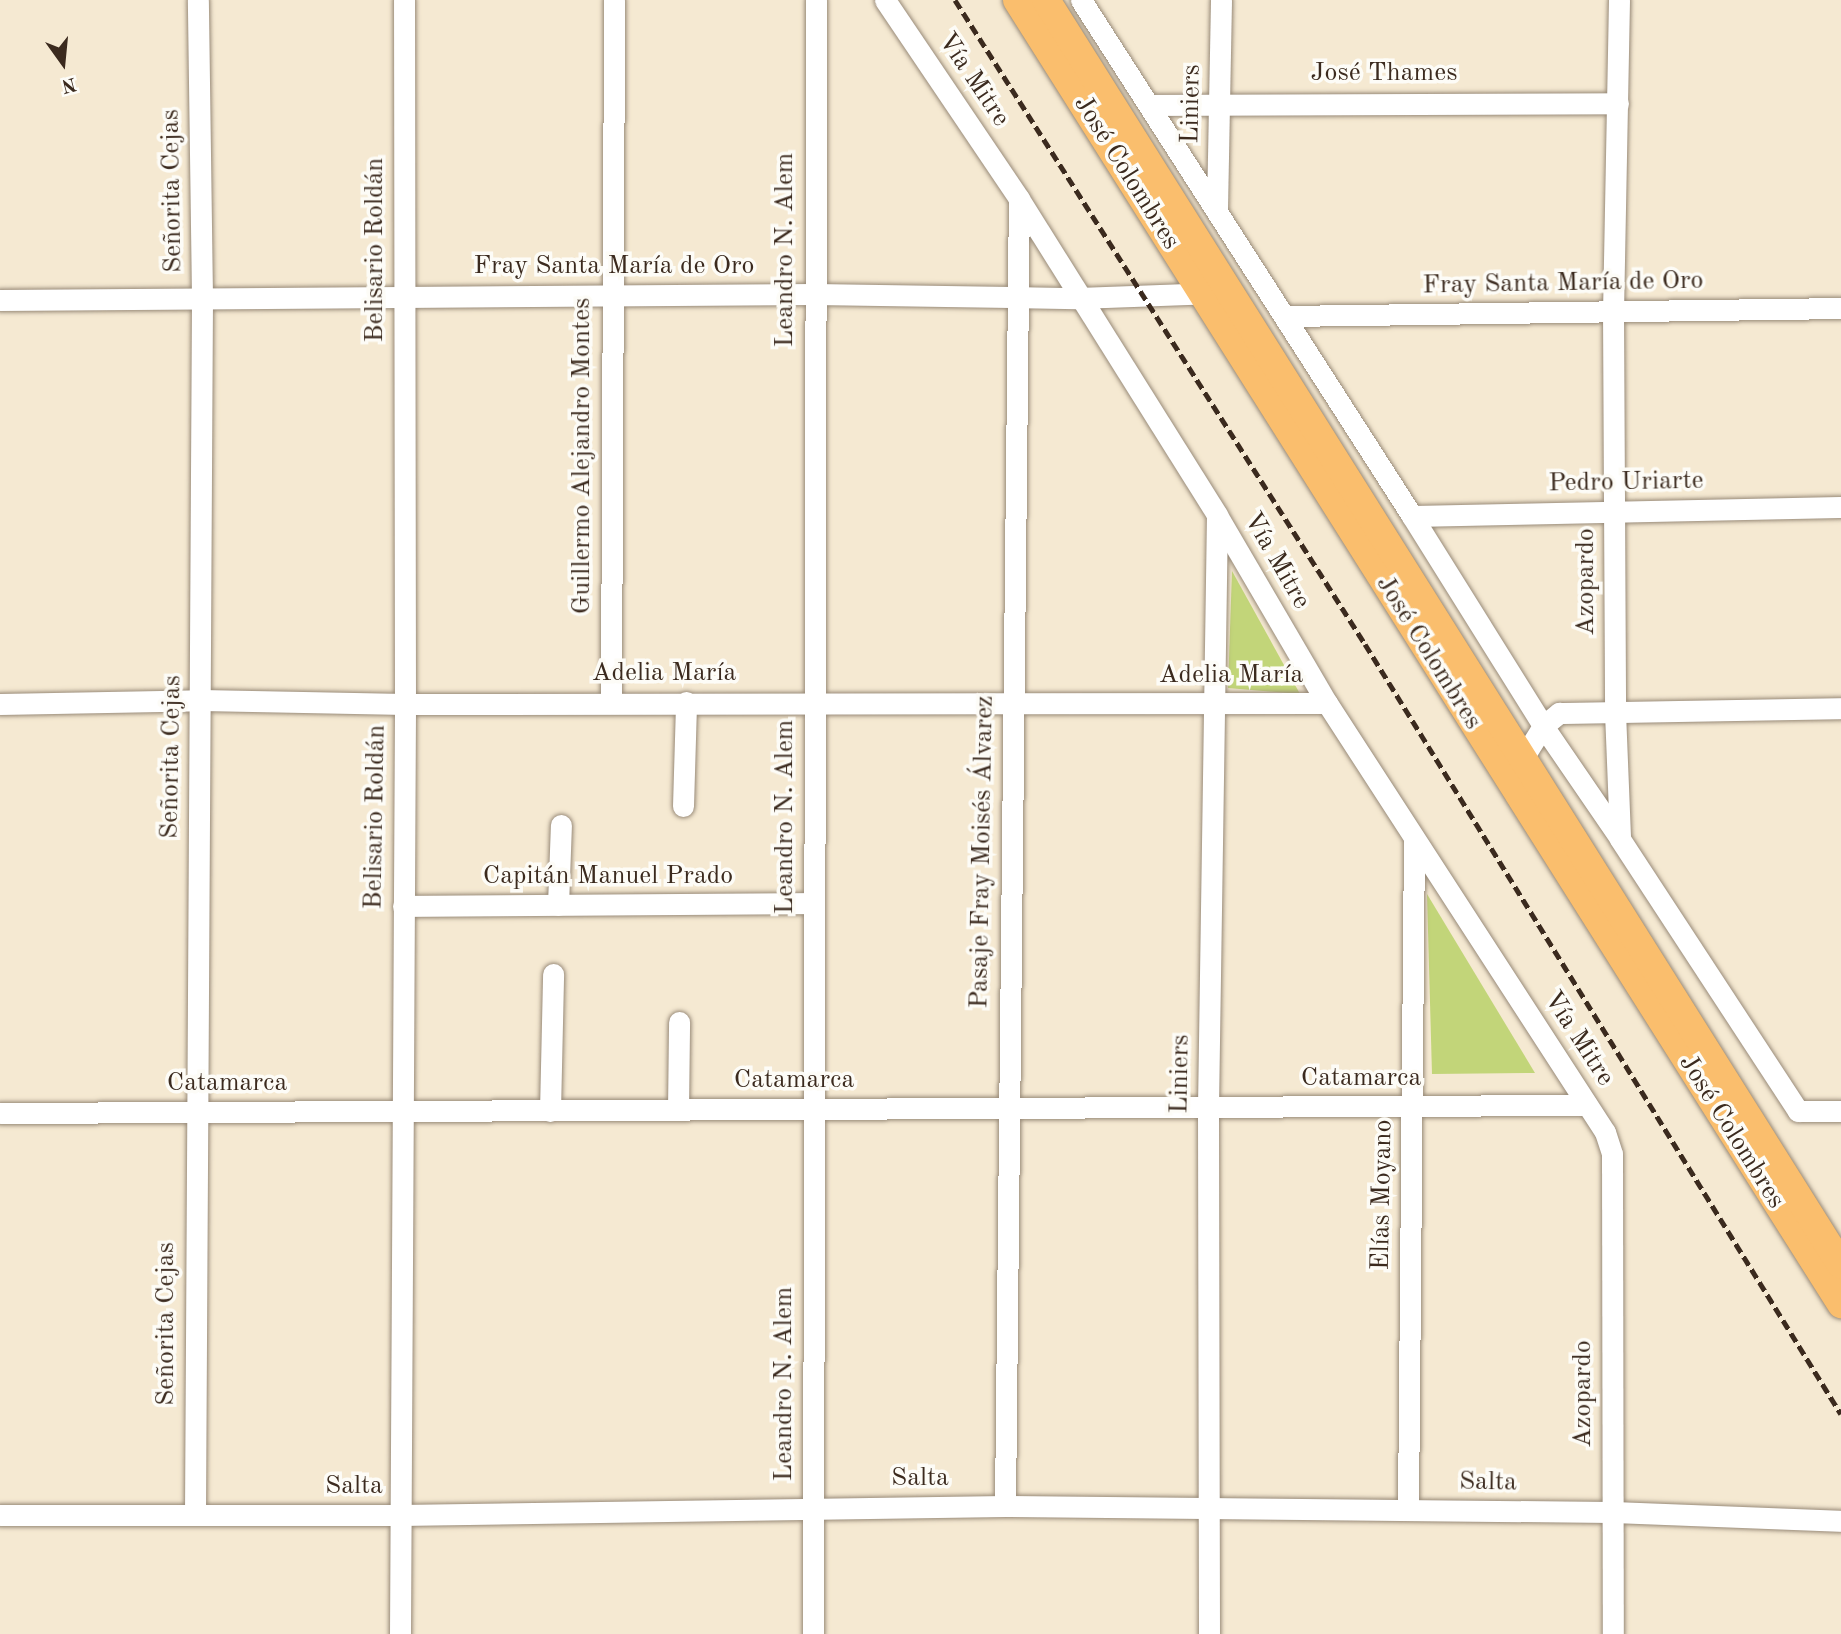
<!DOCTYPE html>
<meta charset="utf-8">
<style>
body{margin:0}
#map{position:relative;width:1841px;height:1634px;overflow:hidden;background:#f5e9d2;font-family:"Old Standard TT",serif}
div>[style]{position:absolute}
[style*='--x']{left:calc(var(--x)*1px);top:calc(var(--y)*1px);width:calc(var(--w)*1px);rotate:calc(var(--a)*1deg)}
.green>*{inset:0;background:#c2d579}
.roads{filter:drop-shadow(0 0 2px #988a78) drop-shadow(0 0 2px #988a78)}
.minor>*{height:21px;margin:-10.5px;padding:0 10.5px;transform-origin:10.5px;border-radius:10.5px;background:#fff}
.major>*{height:28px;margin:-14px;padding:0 14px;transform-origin:14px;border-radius:14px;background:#fabe6d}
.rail>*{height:5px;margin-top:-2.5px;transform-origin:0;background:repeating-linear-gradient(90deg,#3b2a1e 0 10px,transparent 0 15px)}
span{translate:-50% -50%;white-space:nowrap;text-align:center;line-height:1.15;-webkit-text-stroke:7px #fdfcf7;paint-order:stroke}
.street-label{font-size:26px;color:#3b2a1e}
.north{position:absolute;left:28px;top:28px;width:70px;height:70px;-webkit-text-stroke:5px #fdfcf7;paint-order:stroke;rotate:165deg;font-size:19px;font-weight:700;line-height:28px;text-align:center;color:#3b2a1e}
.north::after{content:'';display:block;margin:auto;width:24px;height:32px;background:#3b2a1e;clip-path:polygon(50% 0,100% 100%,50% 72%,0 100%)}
</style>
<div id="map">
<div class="green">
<div style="clip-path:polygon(1232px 571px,1300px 694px,1228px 688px)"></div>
<div style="clip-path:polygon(1427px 894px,1535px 1073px,1432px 1074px)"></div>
</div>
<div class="roads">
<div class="minor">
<div style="--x:885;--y:0;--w:240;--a:56"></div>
<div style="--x:1019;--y:199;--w:373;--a:57.9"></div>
<div style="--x:1217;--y:515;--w:218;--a:59.7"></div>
<div style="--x:1327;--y:703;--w:511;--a:57.06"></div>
<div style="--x:1605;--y:1132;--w:23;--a:72"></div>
<div style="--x:1612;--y:1154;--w:480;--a:89.9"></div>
<div style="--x:1081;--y:0;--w:613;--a:57.32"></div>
<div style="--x:1412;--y:516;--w:248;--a:58"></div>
<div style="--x:1543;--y:726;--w:135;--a:55.6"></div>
<div style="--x:1619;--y:0;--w:310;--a:91.1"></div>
<div style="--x:1613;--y:310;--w:402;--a:89.7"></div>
<div style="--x:1615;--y:712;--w:127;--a:87.7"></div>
<div style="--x:1620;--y:839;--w:325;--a:56.8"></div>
<div style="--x:1798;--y:1111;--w:43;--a:0"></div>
<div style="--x:1150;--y:105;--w:468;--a:-0.2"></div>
<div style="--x:1217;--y:209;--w:209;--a:-88.9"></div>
<div style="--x:0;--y:300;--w:814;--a:-0.42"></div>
<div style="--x:814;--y:294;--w:264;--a:0.9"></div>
<div style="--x:1078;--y:298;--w:137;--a:-2.1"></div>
<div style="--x:1285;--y:316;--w:556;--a:-0.82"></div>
<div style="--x:1412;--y:516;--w:429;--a:-1.2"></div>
<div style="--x:611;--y:701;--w:701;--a:-89.75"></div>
<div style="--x:0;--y:704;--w:201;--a:-1.1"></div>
<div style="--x:201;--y:700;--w:204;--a:1.1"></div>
<div style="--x:405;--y:704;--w:922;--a:-0.06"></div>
<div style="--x:1514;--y:764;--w:11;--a:-34"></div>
<div style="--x:1523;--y:758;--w:38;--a:-58"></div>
<div style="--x:1543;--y:726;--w:21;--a:-39"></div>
<div style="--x:1559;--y:713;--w:282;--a:-1"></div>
<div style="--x:683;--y:806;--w:104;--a:-88.3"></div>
<div style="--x:558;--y:905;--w:80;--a:-87.9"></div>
<div style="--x:403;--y:906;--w:410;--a:-0.4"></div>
<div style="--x:678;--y:1110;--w:88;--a:-89.3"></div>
<div style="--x:550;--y:1111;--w:137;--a:-88.7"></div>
<div style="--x:0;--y:1113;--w:1587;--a:-0.29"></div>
<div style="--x:1005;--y:1506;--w:1307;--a:-89.39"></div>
<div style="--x:1408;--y:1510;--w:671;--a:-89.49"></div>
<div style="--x:0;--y:1515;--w:400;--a:0"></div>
<div style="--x:400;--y:1515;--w:605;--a:-0.85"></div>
<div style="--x:1005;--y:1506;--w:606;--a:0.57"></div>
<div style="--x:1611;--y:1512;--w:230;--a:2.2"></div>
<div style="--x:195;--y:1515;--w:1218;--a:-89.67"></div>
<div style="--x:202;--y:297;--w:297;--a:-90.8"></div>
<div style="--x:400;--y:1634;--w:930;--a:-89.69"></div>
<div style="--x:405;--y:704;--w:704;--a:-90.08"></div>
<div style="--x:813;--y:1634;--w:1634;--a:-89.89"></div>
<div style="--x:1209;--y:1634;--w:527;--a:-90.11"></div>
<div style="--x:1208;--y:1107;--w:591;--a:-89.13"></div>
</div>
<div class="major">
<div style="--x:1017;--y:0;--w:1543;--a:57.71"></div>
<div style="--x:1046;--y:0;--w:1494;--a:57.85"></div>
</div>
</div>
<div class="rail">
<div style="--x:955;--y:0;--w:763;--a:57.52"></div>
<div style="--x:1365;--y:644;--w:905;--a:58.28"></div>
</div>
<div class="street-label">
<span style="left:1384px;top:74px">José Thames</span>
<span style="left:973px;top:80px;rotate:56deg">Vía Mitre</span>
<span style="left:1192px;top:104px;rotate:-89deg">Liniers</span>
<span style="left:1126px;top:173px;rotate:58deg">José Colombres</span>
<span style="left:173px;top:191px;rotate:-91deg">Señorita Cejas</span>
<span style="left:376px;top:250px;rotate:-90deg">Belisario Roldán</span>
<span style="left:786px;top:250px;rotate:-90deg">Leandro N. Alem</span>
<span style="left:614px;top:267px">Fray Santa María de Oro</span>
<span style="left:1563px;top:284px;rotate:-1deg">Fray Santa María de Oro</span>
<span style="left:583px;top:456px;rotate:-90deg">Guillermo Alejandro Montes</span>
<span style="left:1626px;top:483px;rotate:-1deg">Pedro Uriarte</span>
<span style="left:1276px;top:561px;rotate:60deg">Vía Mitre</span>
<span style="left:1587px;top:582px;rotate:-90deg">Azopardo</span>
<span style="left:1428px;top:653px;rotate:58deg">José Colombres</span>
<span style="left:664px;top:674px">Adelia María</span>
<span style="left:1231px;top:676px">Adelia María</span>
<span style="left:172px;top:757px;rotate:-89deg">Señorita Cejas</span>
<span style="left:376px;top:817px;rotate:-89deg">Belisario Roldán</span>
<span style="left:786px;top:817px;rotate:-90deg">Leandro N. Alem</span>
<span style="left:983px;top:852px;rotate:-89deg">Pasaje Fray Moisés Álvarez</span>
<span style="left:608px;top:877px">Capitán Manuel Prado</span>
<span style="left:1578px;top:1039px;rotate:57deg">Vía Mitre</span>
<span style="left:1181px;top:1074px;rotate:-89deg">Liniers</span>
<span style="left:1361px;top:1079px">Catamarca</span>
<span style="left:794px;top:1081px">Catamarca</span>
<span style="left:227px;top:1084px">Catamarca</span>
<span style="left:1731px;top:1132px;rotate:58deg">José Colombres</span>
<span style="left:1383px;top:1195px;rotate:-89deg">Elías Moyano</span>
<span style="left:167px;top:1324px;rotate:-90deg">Señorita Cejas</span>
<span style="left:785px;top:1384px;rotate:-90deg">Leandro N. Alem</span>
<span style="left:1584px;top:1394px;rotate:-90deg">Azopardo</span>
<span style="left:920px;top:1479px">Salta</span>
<span style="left:1488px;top:1483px;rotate:1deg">Salta</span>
<span style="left:354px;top:1487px">Salta</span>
</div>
<div class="north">N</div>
</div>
